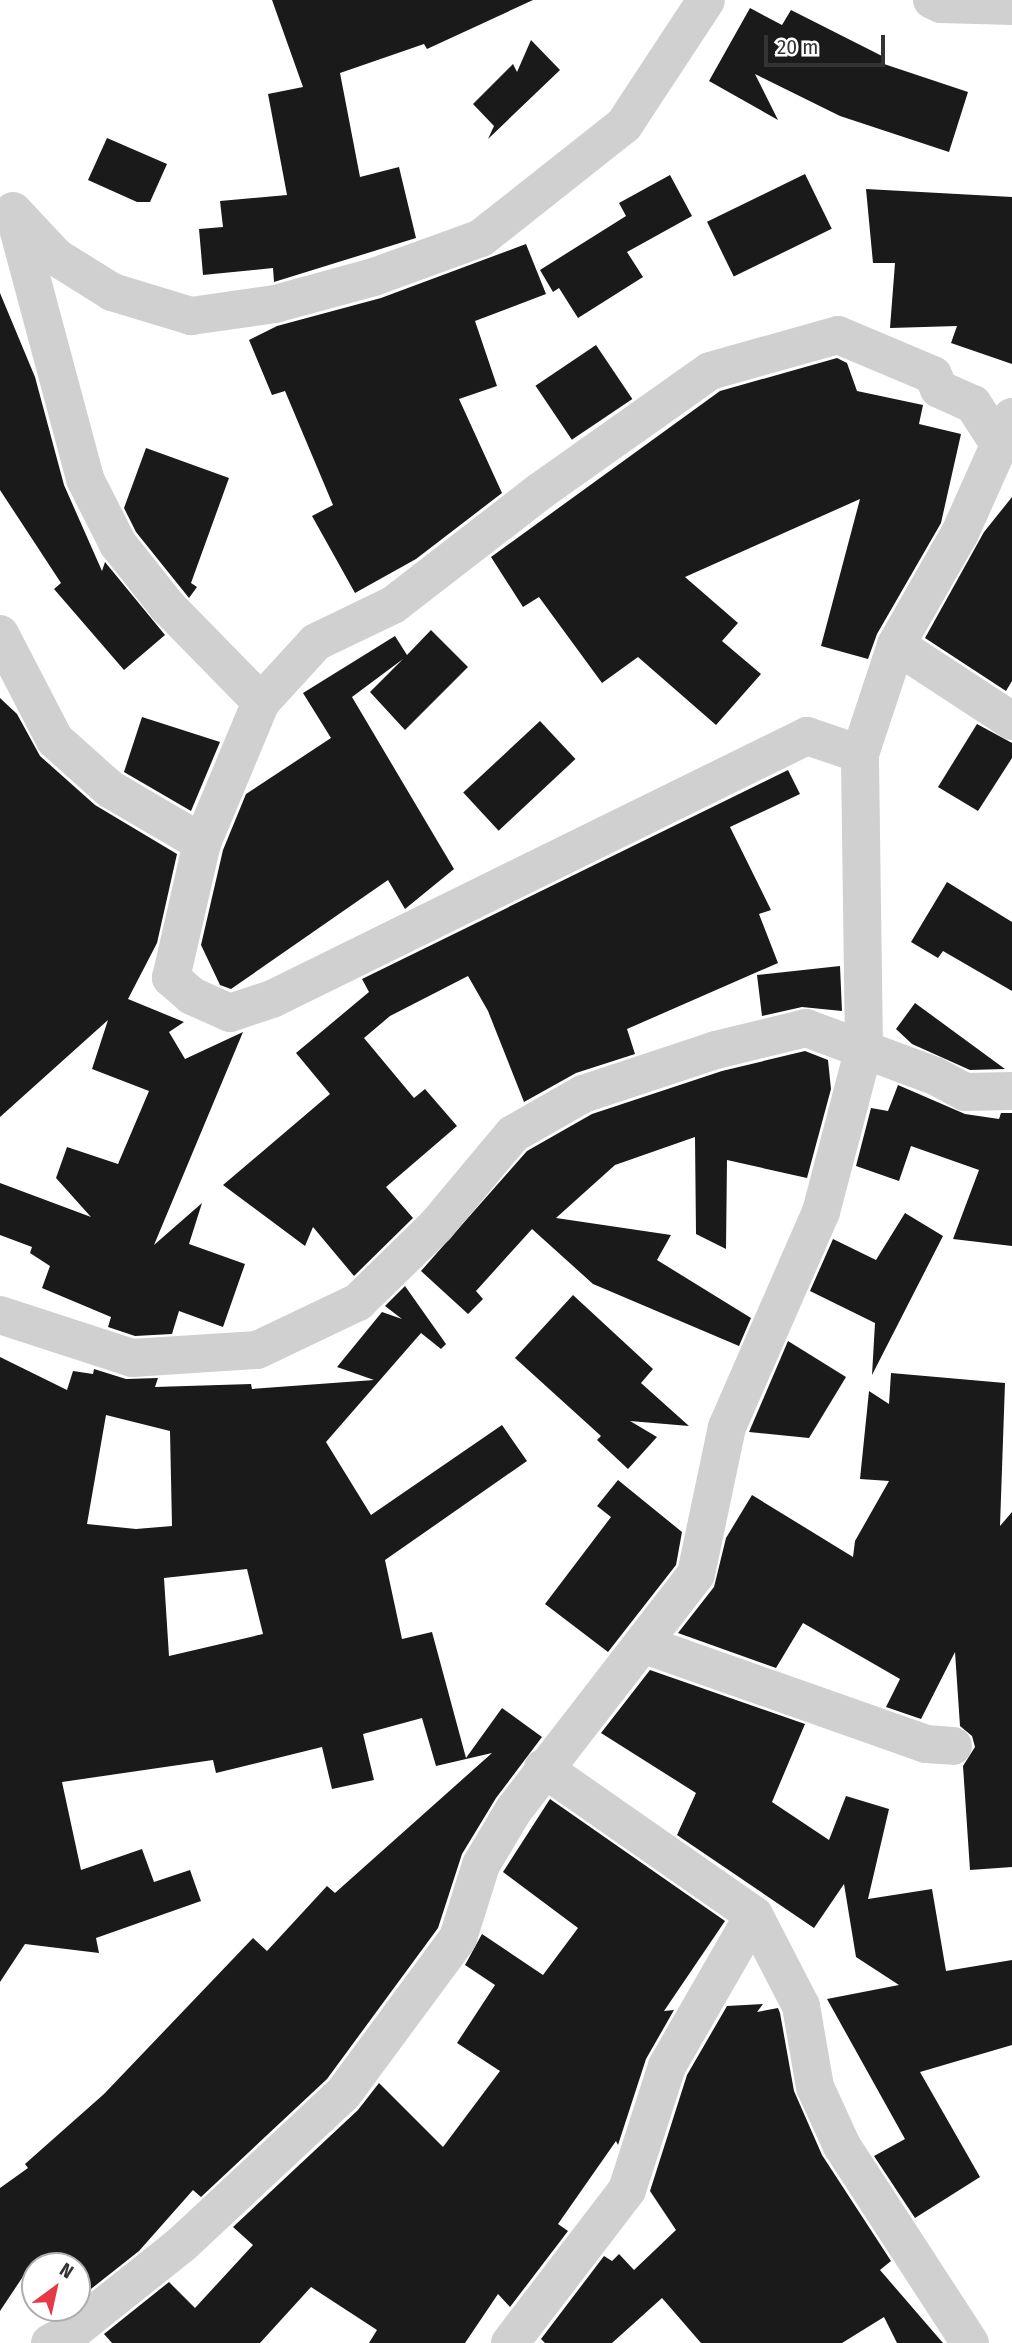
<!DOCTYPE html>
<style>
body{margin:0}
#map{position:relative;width:1012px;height:2343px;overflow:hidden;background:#fff;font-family:"Fira Sans Condensed",sans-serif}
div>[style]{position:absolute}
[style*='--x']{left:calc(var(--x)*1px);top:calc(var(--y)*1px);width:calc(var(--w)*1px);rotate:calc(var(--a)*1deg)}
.building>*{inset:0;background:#1a1a1a;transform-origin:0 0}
.minor>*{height:38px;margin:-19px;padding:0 19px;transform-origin:19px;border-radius:19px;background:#d0d0d0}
span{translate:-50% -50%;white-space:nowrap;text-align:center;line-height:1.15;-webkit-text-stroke:7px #fff;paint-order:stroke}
.north{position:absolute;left:21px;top:2252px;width:70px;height:70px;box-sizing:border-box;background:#fff;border:2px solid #adadad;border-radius:50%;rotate:33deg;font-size:19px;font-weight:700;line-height:28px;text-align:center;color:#333}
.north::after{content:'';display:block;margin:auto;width:24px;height:32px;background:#e63946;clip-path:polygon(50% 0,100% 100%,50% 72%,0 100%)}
.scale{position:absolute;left:764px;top:35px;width:121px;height:32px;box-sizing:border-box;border:4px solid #333;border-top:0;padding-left:9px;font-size:21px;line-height:24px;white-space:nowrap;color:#333;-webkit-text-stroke:5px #fff;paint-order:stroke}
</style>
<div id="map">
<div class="building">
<div style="clip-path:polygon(272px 0,533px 0,427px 49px,424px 44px,340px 73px,360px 177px,399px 167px,416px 238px,274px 282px,273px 268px,203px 275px,199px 229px,223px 227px,220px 201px,287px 195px,268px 94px,303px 87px)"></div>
<div style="clip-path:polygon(750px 8px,782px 25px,791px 10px,884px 57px,881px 63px,968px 92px,949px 152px,840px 116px,755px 74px,778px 120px,709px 81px)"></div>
<div style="clip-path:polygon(531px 40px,560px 70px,488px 139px,494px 126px,473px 104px,513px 64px,517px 72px)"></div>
<div style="clip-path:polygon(107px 138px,167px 164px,150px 202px,137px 202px,88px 180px)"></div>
<div style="left:805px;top:174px;width:61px;height:109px;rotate:64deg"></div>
<div style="clip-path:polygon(670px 175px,692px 216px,627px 252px,643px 277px,578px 318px,559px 288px,553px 292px,540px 270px,626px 216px,619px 203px)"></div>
<div style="clip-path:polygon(866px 189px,1012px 197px,1012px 364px,951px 343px,957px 326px,890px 328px,895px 263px,873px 263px)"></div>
<div style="clip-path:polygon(526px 244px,546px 294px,475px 321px,497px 386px,459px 399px,502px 493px,416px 559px,355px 593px,312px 516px,333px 505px,285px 391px,272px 395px,249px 340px,277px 326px,381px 298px)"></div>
<div style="clip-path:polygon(0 293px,35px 377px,64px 485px,102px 571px,105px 562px,165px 635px,124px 670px,54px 589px,61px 583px,0 490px)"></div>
<div style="left:596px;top:345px;width:65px;height:73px;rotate:56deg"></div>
<div style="clip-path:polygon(837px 358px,847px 363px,857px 391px,923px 405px,919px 424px,961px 434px,941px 523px,877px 634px,868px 659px,821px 646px,860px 499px,685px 577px,738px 623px,722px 641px,761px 674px,716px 725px,638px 657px,602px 683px,539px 597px,523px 607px,491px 557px,720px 391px)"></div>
<div style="clip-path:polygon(146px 448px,229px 478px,191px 583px,197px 587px,189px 598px,136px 532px,124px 508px)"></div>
<div style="clip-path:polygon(1012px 497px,1012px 681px,1006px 691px,925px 638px,984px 532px)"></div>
<div style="clip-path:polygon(431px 630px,468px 667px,405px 730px,370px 692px,403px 659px,352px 697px,454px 869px,405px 909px,388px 880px,231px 989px,220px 985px,201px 945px,223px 850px,246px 794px,331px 738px,303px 693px,395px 636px,407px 655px)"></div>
<div style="clip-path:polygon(0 698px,17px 714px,40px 756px,95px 805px,177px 854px,157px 943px,128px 999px,184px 1022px,169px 1032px,185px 1059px,243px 1032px,154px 1245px,202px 1203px,189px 1244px,245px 1264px,223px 1327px,179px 1311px,172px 1334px,135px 1336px,108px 1327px,111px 1317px,42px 1288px,50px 1266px,30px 1253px,32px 1247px,0 1235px,0 1183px,91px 1217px,56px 1178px,67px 1147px,118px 1164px,149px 1091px,92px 1069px,108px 1020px,0 1117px)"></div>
<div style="clip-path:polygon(142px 717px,220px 742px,191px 811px,124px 772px)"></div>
<div style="left:540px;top:721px;width:52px;height:105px;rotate:47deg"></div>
<div style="clip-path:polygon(977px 724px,1012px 743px,1012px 758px,978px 811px,938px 787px)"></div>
<div style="clip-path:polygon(788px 770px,800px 794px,730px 827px,771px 910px,759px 914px,778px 963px,627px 1029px,635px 1054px,576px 1073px,524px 1102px,488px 1011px,468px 976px,390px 1016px,364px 1038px,414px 1098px,425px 1089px,457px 1126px,386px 1187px,413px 1218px,354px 1276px,313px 1227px,305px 1246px,223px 1185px,330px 1094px,296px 1053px,369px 992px,362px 979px)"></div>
<div style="clip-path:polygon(947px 882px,1012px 922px,1012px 991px,943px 951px,938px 958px,911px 942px)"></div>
<div style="clip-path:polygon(840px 966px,842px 1011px,802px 1007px,762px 1016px,757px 975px)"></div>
<div style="clip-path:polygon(915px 1003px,1005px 1069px,970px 1070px,912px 1044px,896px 1029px)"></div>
<div style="clip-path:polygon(805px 1051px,828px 1060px,831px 1089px,807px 1178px,727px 1160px,726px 1249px,696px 1234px,695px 1137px,615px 1165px,556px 1218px,671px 1235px,657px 1260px,751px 1318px,739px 1346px,593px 1284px,532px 1229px,476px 1291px,483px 1299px,468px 1314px,421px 1271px,527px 1151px,592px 1114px,722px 1071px)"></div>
<div style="clip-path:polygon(898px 1085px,965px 1114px,999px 1119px,1001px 1113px,1012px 1113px,1012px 1246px,953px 1239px,979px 1170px,911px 1146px,899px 1181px,856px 1166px,871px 1108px,888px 1111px)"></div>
<div style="clip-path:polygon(905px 1213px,943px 1236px,872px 1375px,875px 1323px,810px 1291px,833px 1239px,876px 1260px)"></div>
<div style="clip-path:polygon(evenodd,405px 1286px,446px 1344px,441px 1349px,421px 1333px,326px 1442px,371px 1515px,502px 1425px,527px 1461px,385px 1560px,402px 1639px,432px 1632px,466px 1758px,502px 1708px,542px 1737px,496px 1798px,462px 1854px,438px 1928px,327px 2079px,201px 2197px,193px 2190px,139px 2251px,77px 2300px,77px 2266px,35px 2266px,35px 2287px,26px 2272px,0 2311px,0 2188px,28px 2168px,25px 2164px,104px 2094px,253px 1938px,267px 1951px,327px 1886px,335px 1893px,492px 1753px,436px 1766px,422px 1718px,363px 1734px,374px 1780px,332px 1789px,322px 1747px,216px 1773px,213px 1760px,62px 1782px,81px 1870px,142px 1849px,154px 1882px,190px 1870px,201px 1901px,96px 1938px,99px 1953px,25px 1944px,0 1982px,0 1357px,67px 1390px,73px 1371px,93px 1374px,94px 1369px,126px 1379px,158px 1378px,155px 1387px,251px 1384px,252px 1389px,374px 1380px,337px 1367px,382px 1312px,402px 1319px,385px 1306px,405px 1286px,106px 1415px,170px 1431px,172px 1526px,136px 1529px,87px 1524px,106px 1415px,405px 1286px,247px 1569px,263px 1634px,169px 1656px,164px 1578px,247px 1569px)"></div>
<div style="clip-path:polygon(573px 1295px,653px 1369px,641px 1383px,689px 1426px,630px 1421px,657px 1437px,628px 1469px,597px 1440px,601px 1436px,515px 1358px)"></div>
<div style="clip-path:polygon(788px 1341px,846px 1377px,809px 1438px,749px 1432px)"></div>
<div style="clip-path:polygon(891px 1373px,1005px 1383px,1000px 1526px,1012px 1512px,1012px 1867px,970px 1870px,963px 1766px,975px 1747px,972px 1736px,960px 1726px,955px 1652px,921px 1719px,886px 1707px,900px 1679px,803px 1623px,776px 1668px,678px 1633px,714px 1587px,726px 1538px,752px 1495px,853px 1557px,855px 1541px,889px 1481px,860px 1479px,869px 1391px,889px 1404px)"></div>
<div style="clip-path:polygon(618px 1480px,682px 1532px,676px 1565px,608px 1652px,545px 1604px,611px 1517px,597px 1506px)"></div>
<div style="clip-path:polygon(650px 1670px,805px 1724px,772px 1802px,829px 1840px,846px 1796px,889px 1809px,868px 1899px,932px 1889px,946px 1971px,1012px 1960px,1012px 2045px,920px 2072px,980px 2177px,915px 2218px,874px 2156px,905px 2139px,827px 1999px,899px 1985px,856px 1957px,844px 1884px,814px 1928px,677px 1835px,696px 1793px,601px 1733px)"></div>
<div style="clip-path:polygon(550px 1799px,725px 1921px,664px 2011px,674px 2010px,646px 2059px,618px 2145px,616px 2141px,558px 2224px,568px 2231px,510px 2307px,498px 2294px,465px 2343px,369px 2343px,377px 2330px,311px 2287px,260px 2343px,112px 2343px,104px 2334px,169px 2282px,195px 2308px,253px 2245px,233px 2227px,358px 2110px,379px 2083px,443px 2147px,500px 2071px,457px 2043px,495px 1985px,465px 1965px,482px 1934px,543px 1975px,578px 1928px,503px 1872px)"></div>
<div style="clip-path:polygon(763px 2004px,757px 2012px,778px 2008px,780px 2013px,794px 2091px,822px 2155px,891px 2261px,880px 2270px,943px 2343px,897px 2343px,884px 2317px,842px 2343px,701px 2343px,662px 2298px,612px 2343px,545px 2343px,541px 2339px,604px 2256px,612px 2261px,619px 2254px,634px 2270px,676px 2230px,650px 2191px,687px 2075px,727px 2006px)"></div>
<div style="clip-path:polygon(47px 2308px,67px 2308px,52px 2317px)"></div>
</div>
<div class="minor">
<div style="--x:932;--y:0;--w:10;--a:24"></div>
<div style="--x:941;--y:4;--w:71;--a:1.6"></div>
<div style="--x:13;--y:211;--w:63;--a:46.9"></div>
<div style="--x:56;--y:257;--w:66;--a:32"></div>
<div style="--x:112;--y:292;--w:83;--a:16.9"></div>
<div style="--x:191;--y:316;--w:85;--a:-8.1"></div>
<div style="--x:275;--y:304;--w:103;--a:-15.3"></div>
<div style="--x:374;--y:277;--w:114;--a:-20"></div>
<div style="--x:481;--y:238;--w:182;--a:-38.3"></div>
<div style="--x:624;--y:125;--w:149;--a:-56.7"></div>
<div style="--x:15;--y:217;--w:271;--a:75"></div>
<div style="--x:85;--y:479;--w:73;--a:63.1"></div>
<div style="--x:118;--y:544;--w:80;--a:51.6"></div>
<div style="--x:168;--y:607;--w:133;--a:45.6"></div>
<div style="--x:0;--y:634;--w:119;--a:62.6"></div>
<div style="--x:55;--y:740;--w:74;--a:41.7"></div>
<div style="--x:110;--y:789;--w:107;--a:30.4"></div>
<div style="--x:896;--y:645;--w:139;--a:33.2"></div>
<div style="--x:860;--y:754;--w:56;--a:-161.2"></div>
<div style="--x:807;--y:736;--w:596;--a:153.82"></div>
<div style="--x:272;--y:999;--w:44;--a:161.6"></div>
<div style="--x:230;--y:1013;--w:42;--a:-155.9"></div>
<div style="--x:192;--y:996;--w:28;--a:-139"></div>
<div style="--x:171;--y:978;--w:139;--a:-77.1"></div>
<div style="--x:202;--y:843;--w:153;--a:-67.3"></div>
<div style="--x:261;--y:702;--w:81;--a:-47.5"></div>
<div style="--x:316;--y:642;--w:85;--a:-25.7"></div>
<div style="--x:393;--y:605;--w:185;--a:-37.7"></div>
<div style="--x:539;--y:492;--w:209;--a:-35.3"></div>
<div style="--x:710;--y:371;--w:133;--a:-15.7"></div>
<div style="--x:838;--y:335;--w:103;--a:22.8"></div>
<div style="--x:933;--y:375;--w:15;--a:67"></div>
<div style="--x:939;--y:389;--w:37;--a:24"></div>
<div style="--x:973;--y:404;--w:44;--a:57"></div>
<div style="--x:0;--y:1315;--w:139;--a:18"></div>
<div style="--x:132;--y:1358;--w:125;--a:-3.7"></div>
<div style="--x:257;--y:1350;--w:112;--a:-25.4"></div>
<div style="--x:358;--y:1302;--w:109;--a:-44.3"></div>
<div style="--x:436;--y:1226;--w:120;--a:-50.1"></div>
<div style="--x:513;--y:1134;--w:81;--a:-29.7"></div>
<div style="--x:583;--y:1094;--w:140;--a:-18.3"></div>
<div style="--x:716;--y:1050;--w:93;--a:-13.7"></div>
<div style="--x:806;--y:1028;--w:138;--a:20.4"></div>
<div style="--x:935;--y:1076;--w:34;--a:28"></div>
<div style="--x:965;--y:1092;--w:47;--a:-1.2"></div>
<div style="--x:645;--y:1645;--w:298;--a:19.4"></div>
<div style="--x:926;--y:1744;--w:27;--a:4"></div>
<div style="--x:543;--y:1768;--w:257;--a:34.9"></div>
<div style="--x:754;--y:1915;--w:102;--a:62.7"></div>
<div style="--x:801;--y:2006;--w:82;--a:80.2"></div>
<div style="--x:815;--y:2087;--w:65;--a:65.4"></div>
<div style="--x:842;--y:2146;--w:235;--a:57"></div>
<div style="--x:50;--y:2343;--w:26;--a:-28"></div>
<div style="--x:73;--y:2331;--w:139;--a:-38.6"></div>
<div style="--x:182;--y:2244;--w:220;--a:-43"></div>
<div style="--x:343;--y:2094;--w:194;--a:-53.6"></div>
<div style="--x:458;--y:1938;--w:77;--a:-72.5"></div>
<div style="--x:481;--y:1865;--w:63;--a:-59.3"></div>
<div style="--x:513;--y:1811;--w:299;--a:-52.3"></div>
<div style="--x:696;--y:1574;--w:150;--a:-78.1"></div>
<div style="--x:727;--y:1427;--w:235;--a:-66.4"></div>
<div style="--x:821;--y:1212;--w:170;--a:-75.3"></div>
<div style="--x:864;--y:1048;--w:294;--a:-90.8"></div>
<div style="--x:860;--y:754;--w:115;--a:-71.7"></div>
<div style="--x:896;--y:645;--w:129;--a:-60.3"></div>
<div style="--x:960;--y:533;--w:127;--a:-65.9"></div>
<div style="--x:510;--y:2343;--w:193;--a:-52.6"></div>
<div style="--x:627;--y:2190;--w:130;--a:-72.1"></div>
<div style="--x:667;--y:2066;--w:174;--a:-60.1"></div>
</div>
<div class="north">N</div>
<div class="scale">20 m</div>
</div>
